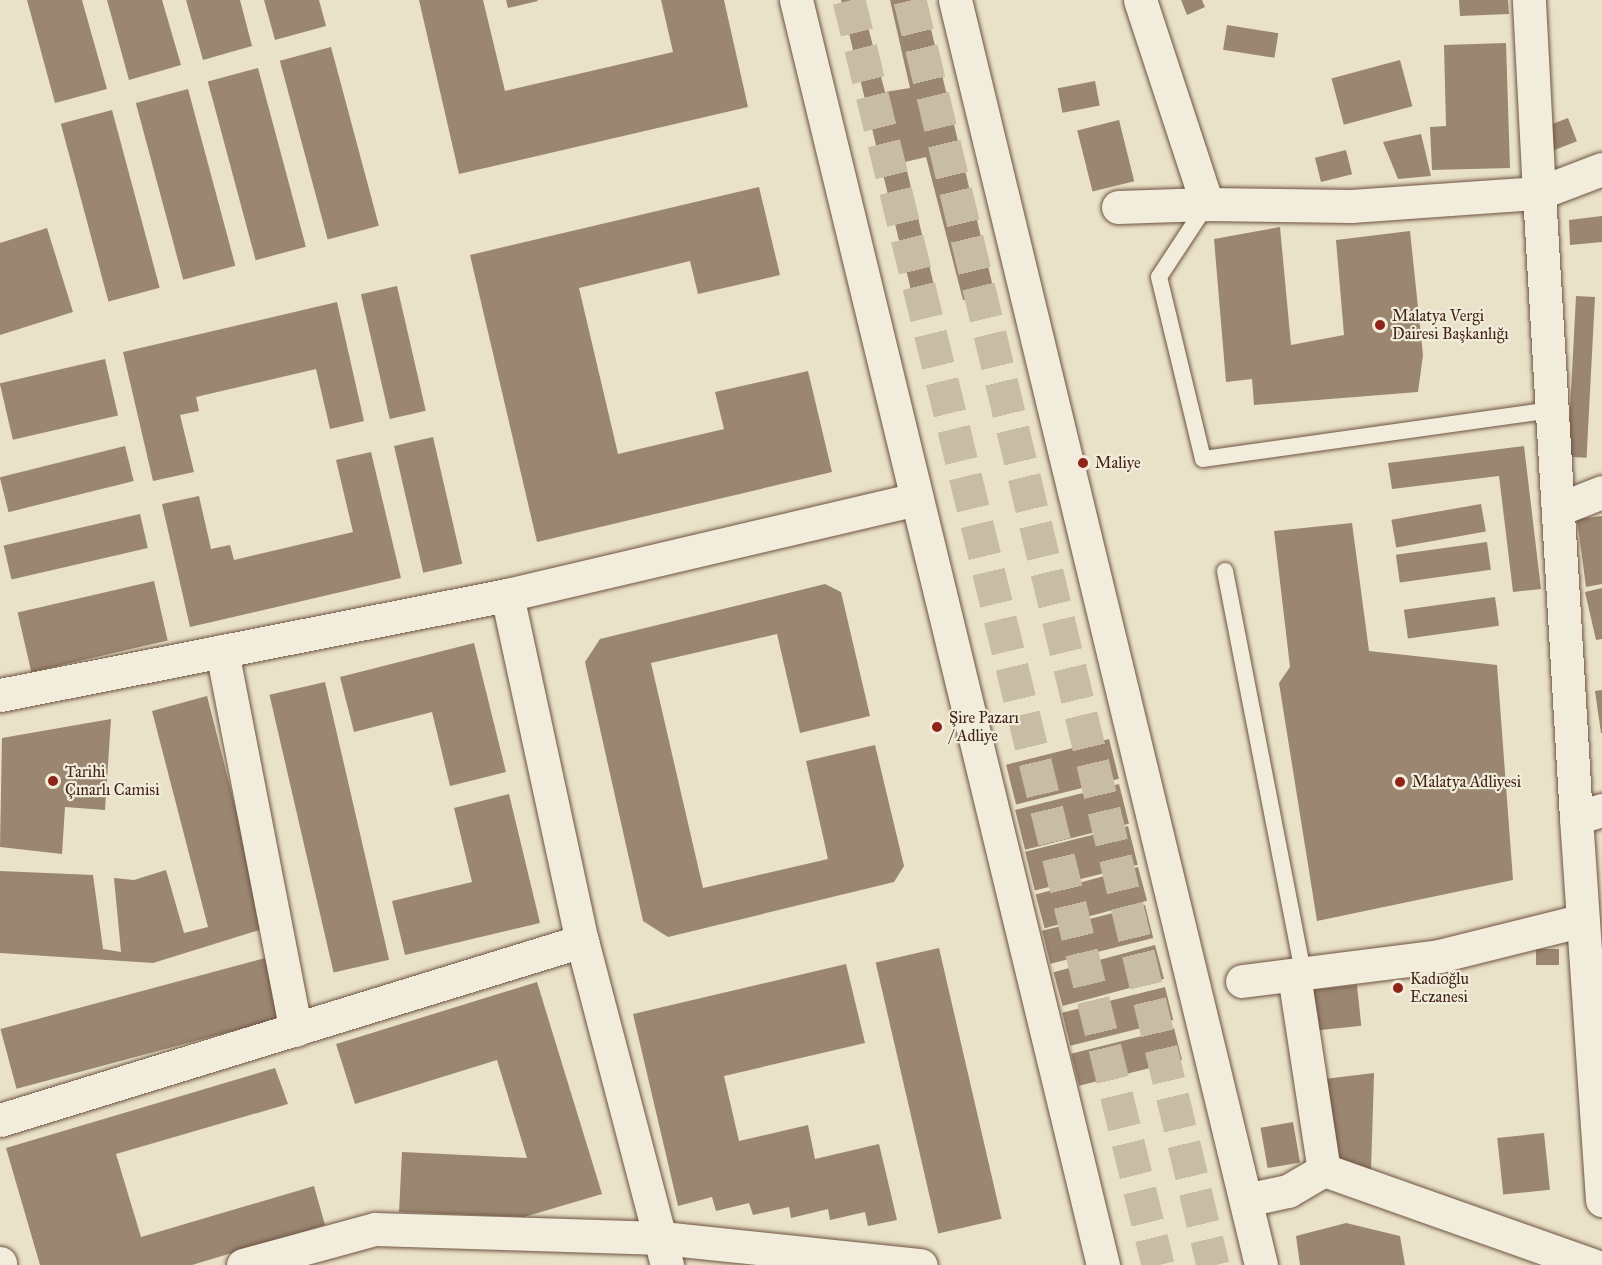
<!DOCTYPE html>
<meta charset="utf-8">
<style>
body{margin:0}
#map{position:relative;width:1602px;height:1265px;overflow:hidden;background:#eae2c8;font-family:"IM FELL Great Primer",serif}
div>[style]{position:absolute}
[style*='--x']{left:calc(var(--x)*1px);top:calc(var(--y)*1px);width:calc(var(--w)*1px);rotate:calc(var(--a)*1deg)}
.building>*{inset:0;background:#9a8671;transform-origin:0 0}
.trunk-tunnel>*{height:33px;margin-top:-16.5px;transform-origin:0;background:repeating-linear-gradient(90deg,#c9bca4 0 33px,transparent 0 49px)}
.roads{filter:drop-shadow(0 0 2px #6d5340) drop-shadow(0 0 2px #6d5340)}
.service>*{height:16px;margin:-8px;padding:0 8px;transform-origin:8px;border-radius:8px;background:#f1ecdb}
.minor>*{height:33px;margin:-16.5px;padding:0 16.5px;transform-origin:16.5px;border-radius:16.5px;background:#f1ecdb}
.secondary>*{height:33px;margin:-16.5px;padding:0 16.5px;transform-origin:16.5px;border-radius:16.5px;background:#f1ecdb}
.dots>*{width:16px;height:16px;translate:-50% -50%;box-sizing:border-box;border:3px solid #f1ecdb;border-radius:50%}
span{translate:-50% -50%;white-space:nowrap;text-align:center;line-height:1.15;-webkit-text-stroke:4.5px #f1ecdb;paint-order:stroke}
.poi-label{font-size:16px;color:#432313}
.left{translate:0 -50%;text-align:left}
</style>
<div id="map">
<div class="building">
<div style="clip-path:polygon(27px 0,82px 0,107px 89px,55px 103px)"></div>
<div style="clip-path:polygon(107px 0,162px 0,181px 65px,129px 80px)"></div>
<div style="clip-path:polygon(186px 0,240px 0,252px 46px,203px 60px)"></div>
<div style="clip-path:polygon(264px 0,319px 0,326px 26px,275px 40px)"></div>
<div style="clip-path:polygon(419px 0,483px 0,505px 91px,673px 52px,661px 0,724px 0,748px 107px,459px 174px)"></div>
<div style="clip-path:polygon(506px 0,537px 0,538px 1px,508px 8px)"></div>
<div style="clip-path:polygon(841px 0,861px 0,885px 92px,910px 88px,890px 0,924px 0,995px 295px,963px 300px,926px 157px,905px 162px,939px 307px,916px 311px)"></div>
<div style="clip-path:polygon(1181px 0,1202px 0,1205px 7px,1187px 15px)"></div>
<div style="clip-path:polygon(1459px 0,1508px 0,1509px 14px,1460px 16px)"></div>
<div style="left:1227px;top:25px;width:52px;height:25px;rotate:9deg"></div>
<div style="clip-path:polygon(1506px 43px,1510px 168px,1432px 170px,1430px 127px,1446px 126px,1444px 45px)"></div>
<div style="left:331px;top:47px;width:185px;height:53px;rotate:75deg"></div>
<div style="left:1400px;top:60px;width:48px;height:71px;rotate:75deg"></div>
<div style="left:258px;top:68px;width:185px;height:52px;rotate:75deg"></div>
<div style="left:1095px;top:81px;width:25px;height:38px;rotate:79deg"></div>
<div style="left:188px;top:89px;width:183px;height:54px;rotate:75deg"></div>
<div style="left:112px;top:110px;width:184px;height:53px;rotate:75deg"></div>
<div style="left:1568px;top:118px;width:25px;height:26px;rotate:69deg"></div>
<div style="left:1119px;top:120px;width:63px;height:43px;rotate:76deg"></div>
<div style="clip-path:polygon(1421px 134px,1431px 176px,1398px 179px,1383px 142px)"></div>
<div style="left:1346px;top:150px;width:25px;height:32px;rotate:76deg"></div>
<div style="clip-path:polygon(759px 187px,780px 275px,698px 294px,690px 261px,579px 288px,618px 454px,724px 429px,715px 392px,808px 371px,832px 472px,537px 542px,470px 255px)"></div>
<div style="clip-path:polygon(1602px 216px,1602px 242px,1570px 245px,1569px 220px)"></div>
<div style="clip-path:polygon(1280px 227px,1291px 345px,1344px 335px,1336px 240px,1410px 231px,1423px 355px,1418px 392px,1254px 405px,1252px 379px,1226px 382px,1214px 239px)"></div>
<div style="clip-path:polygon(47px 228px,73px 312px,0 335px,0 243px)"></div>
<div style="left:397px;top:286px;width:128px;height:37px;rotate:77deg"></div>
<div style="left:1576px;top:296px;width:19px;height:161px;rotate:3deg"></div>
<div style="clip-path:polygon(337px 302px,364px 421px,330px 429px,316px 369px,196px 397px,199px 411px,180px 415px,194px 472px,153px 481px,123px 352px)"></div>
<div style="left:105px;top:359px;width:58px;height:108px;rotate:77deg"></div>
<div style="left:433px;top:437px;width:130px;height:40px;rotate:77deg"></div>
<div style="left:125px;top:446px;width:36px;height:129px;rotate:76deg"></div>
<div style="clip-path:polygon(1524px 446px,1541px 589px,1513px 592px,1499px 476px,1392px 489px,1388px 463px)"></div>
<div style="clip-path:polygon(371px 452px,401px 578px,190px 627px,162px 504px,199px 496px,211px 549px,230px 545px,234px 560px,353px 532px,336px 460px)"></div>
<div style="left:1481px;top:504px;width:28px;height:91px;rotate:80deg"></div>
<div style="left:140px;top:514px;width:35px;height:140px;rotate:77deg"></div>
<div style="clip-path:polygon(1602px 516px,1602px 584px,1586px 587px,1577px 519px)"></div>
<div style="clip-path:polygon(1352px 523px,1369px 651px,1497px 665px,1513px 880px,1317px 921px,1279px 683px,1290px 667px,1274px 531px)"></div>
<div style="left:1487px;top:542px;width:28px;height:92px;rotate:82deg"></div>
<div style="left:154px;top:581px;width:61px;height:140px;rotate:77deg"></div>
<div style="clip-path:polygon(825px 584px,841px 592px,870px 716px,800px 733px,777px 634px,651px 663px,703px 888px,828px 859px,806px 761px,875px 745px,904px 866px,894px 882px,668px 937px,643px 921px,585px 662px,600px 639px)"></div>
<div style="clip-path:polygon(1602px 588px,1602px 639px,1596px 640px,1585px 592px)"></div>
<div style="left:1495px;top:597px;width:29px;height:92px;rotate:82deg"></div>
<div style="clip-path:polygon(474px 643px,506px 772px,450px 786px,432px 712px,354px 732px,340px 677px)"></div>
<div style="left:325px;top:682px;width:285px;height:57px;rotate:77deg"></div>
<div style="clip-path:polygon(1602px 690px,1602px 733px,1601px 733px,1595px 691px)"></div>
<div style="clip-path:polygon(207px 696px,266px 928px,153px 963px,0 953px,0 871px,93px 875px,103px 949px,121px 952px,114px 878px,134px 880px,166px 870px,184px 933px,208px 927px,152px 711px)"></div>
<div style="clip-path:polygon(111px 719px,105px 810px,65px 807px,62px 854px,0 847px,2px 738px)"></div>
<div style="left:1109px;top:739px;width:41px;height:106px;rotate:76deg"></div>
<div style="left:1119px;top:784px;width:41px;height:107px;rotate:76deg"></div>
<div style="clip-path:polygon(509px 794px,540px 923px,405px 955px,392px 901px,472px 882px,454px 808px)"></div>
<div style="left:1128px;top:826px;width:40px;height:106px;rotate:76deg"></div>
<div style="left:1138px;top:867px;width:35px;height:106px;rotate:75deg"></div>
<div style="left:1145px;top:905px;width:34px;height:106px;rotate:76deg"></div>
<div style="left:1155px;top:945px;width:35px;height:105px;rotate:75deg"></div>
<div style="left:939px;top:948px;width:278px;height:65px;rotate:77deg"></div>
<div style="left:1559px;top:949px;width:16px;height:23px;rotate:90deg"></div>
<div style="left:269px;top:957px;width:62px;height:278px;rotate:75deg"></div>
<div style="clip-path:polygon(846px 964px,865px 1043px,724px 1076px,739px 1141px,808px 1125px,815px 1159px,879px 1144px,897px 1220px,868px 1226px,865px 1212px,830px 1220px,828px 1209px,791px 1218px,789px 1207px,753px 1215px,749px 1203px,716px 1211px,712px 1197px,678px 1206px,633px 1014px)"></div>
<div style="clip-path:polygon(537px 982px,602px 1194px,524px 1217px,399px 1212px,402px 1152px,527px 1158px,497px 1060px,355px 1104px,336px 1044px)"></div>
<div style="left:1357px;top:985px;width:41px;height:45px;rotate:84deg"></div>
<div style="left:1165px;top:987px;width:34px;height:106px;rotate:76deg"></div>
<div style="left:1174px;top:1028px;width:33px;height:106px;rotate:76deg"></div>
<div style="clip-path:polygon(275px 1068px,288px 1104px,116px 1154px,141px 1237px,314px 1186px,325px 1225px,192px 1265px,40px 1265px,6px 1148px)"></div>
<div style="clip-path:polygon(1374px 1073px,1371px 1171px,1332px 1155px,1324px 1079px)"></div>
<div style="left:1293px;top:1122px;width:41px;height:33px;rotate:80deg"></div>
<div style="left:1544px;top:1133px;width:57px;height:47px;rotate:84deg"></div>
<div style="clip-path:polygon(1346px 1223px,1400px 1236px,1405px 1265px,1300px 1265px,1296px 1236px)"></div>
</div>
<div class="trunk-tunnel">
<div style="--x:849;--y:0;--w:1302;--a:76.27"></div>
<div style="--x:910;--y:0;--w:1301;--a:76.53"></div>
</div>
<div class="roads">
<div class="service">
<div style="--x:1207;--y:204;--w:87;--a:123.3"></div>
<div style="--x:1159;--y:277;--w:187;--a:76.4"></div>
<div style="--x:1203;--y:459;--w:353;--a:-8"></div>
<div style="--x:1225;--y:571;--w:409;--a:79"></div>
</div>
<div class="minor">
<div style="--x:1140;--y:0;--w:215;--a:71.8"></div>
<div style="--x:1207;--y:204;--w:144;--a:0.8"></div>
<div style="--x:1351;--y:206;--w:188;--a:-4"></div>
<div style="--x:1539;--y:193;--w:193;--a:-93"></div>
<div style="--x:1118;--y:207;--w:89;--a:-1.9"></div>
<div style="--x:1559;--y:509;--w:46;--a:-21.6"></div>
<div style="--x:507;--y:595;--w:354;--a:77.8"></div>
<div style="--x:582;--y:941;--w:335;--a:75.3"></div>
<div style="--x:222;--y:651;--w:386;--a:79"></div>
<div style="--x:0;--y:695;--w:517;--a:-11.16"></div>
<div style="--x:507;--y:595;--w:421;--a:-13.2"></div>
<div style="--x:1602;--y:810;--w:27;--a:163"></div>
<div style="--x:1576;--y:818;--w:383;--a:86.1"></div>
<div style="--x:1576;--y:818;--w:626;--a:-93.39"></div>
<div style="--x:1539;--y:193;--w:67;--a:-20.9"></div>
<div style="--x:1294;--y:975;--w:197;--a:81.3"></div>
<div style="--x:1242;--y:981;--w:199;--a:-7.2"></div>
<div style="--x:1439;--y:956;--w:148;--a:-14"></div>
<div style="--x:0;--y:1120;--w:609;--a:-17.1"></div>
<div style="--x:1246;--y:1200;--w:43;--a:-12.1"></div>
<div style="--x:1288;--y:1191;--w:42;--a:-30.3"></div>
<div style="--x:1324;--y:1170;--w:285;--a:19.5"></div>
<div style="--x:0;--y:1263;--w:2;--a:90"></div>
<div style="--x:243;--y:1265;--w:137;--a:-15.3"></div>
<div style="--x:375;--y:1229;--w:287;--a:1.8"></div>
<div style="--x:662;--y:1238;--w:260;--a:6"></div>
</div>
<div class="secondary">
<div style="--x:796;--y:0;--w:1302;--a:76.36"></div>
<div style="--x:955;--y:0;--w:1301;--a:76.4"></div>
</div>
</div>
<div class="dots">
<div style="left:1380px;top:325px;background:#8f2418"></div>
<div style="left:1083px;top:463px;background:#8f2418"></div>
<div style="left:937px;top:727px;background:#8f2418"></div>
<div style="left:53px;top:781px;background:#8f2418"></div>
<div style="left:1400px;top:782px;background:#8f2418"></div>
<div style="left:1398px;top:988px;background:#8f2418"></div>
</div>
<div class="poi-label">
<span class="left" style="left:1392px;top:325px">Malatya Vergi<br>Dairesi Başkanlığı</span>
<span class="left" style="left:1095px;top:463px">Maliye</span>
<span class="left" style="left:949px;top:727px">Şire Pazarı<br>/ Adliye</span>
<span class="left" style="left:65px;top:781px">Tarihi<br>Çınarlı Camisi</span>
<span class="left" style="left:1412px;top:782px">Malatya Adliyesi</span>
<span class="left" style="left:1410px;top:988px">Kadıoğlu<br>Eczanesi</span>
</div>
</div>
